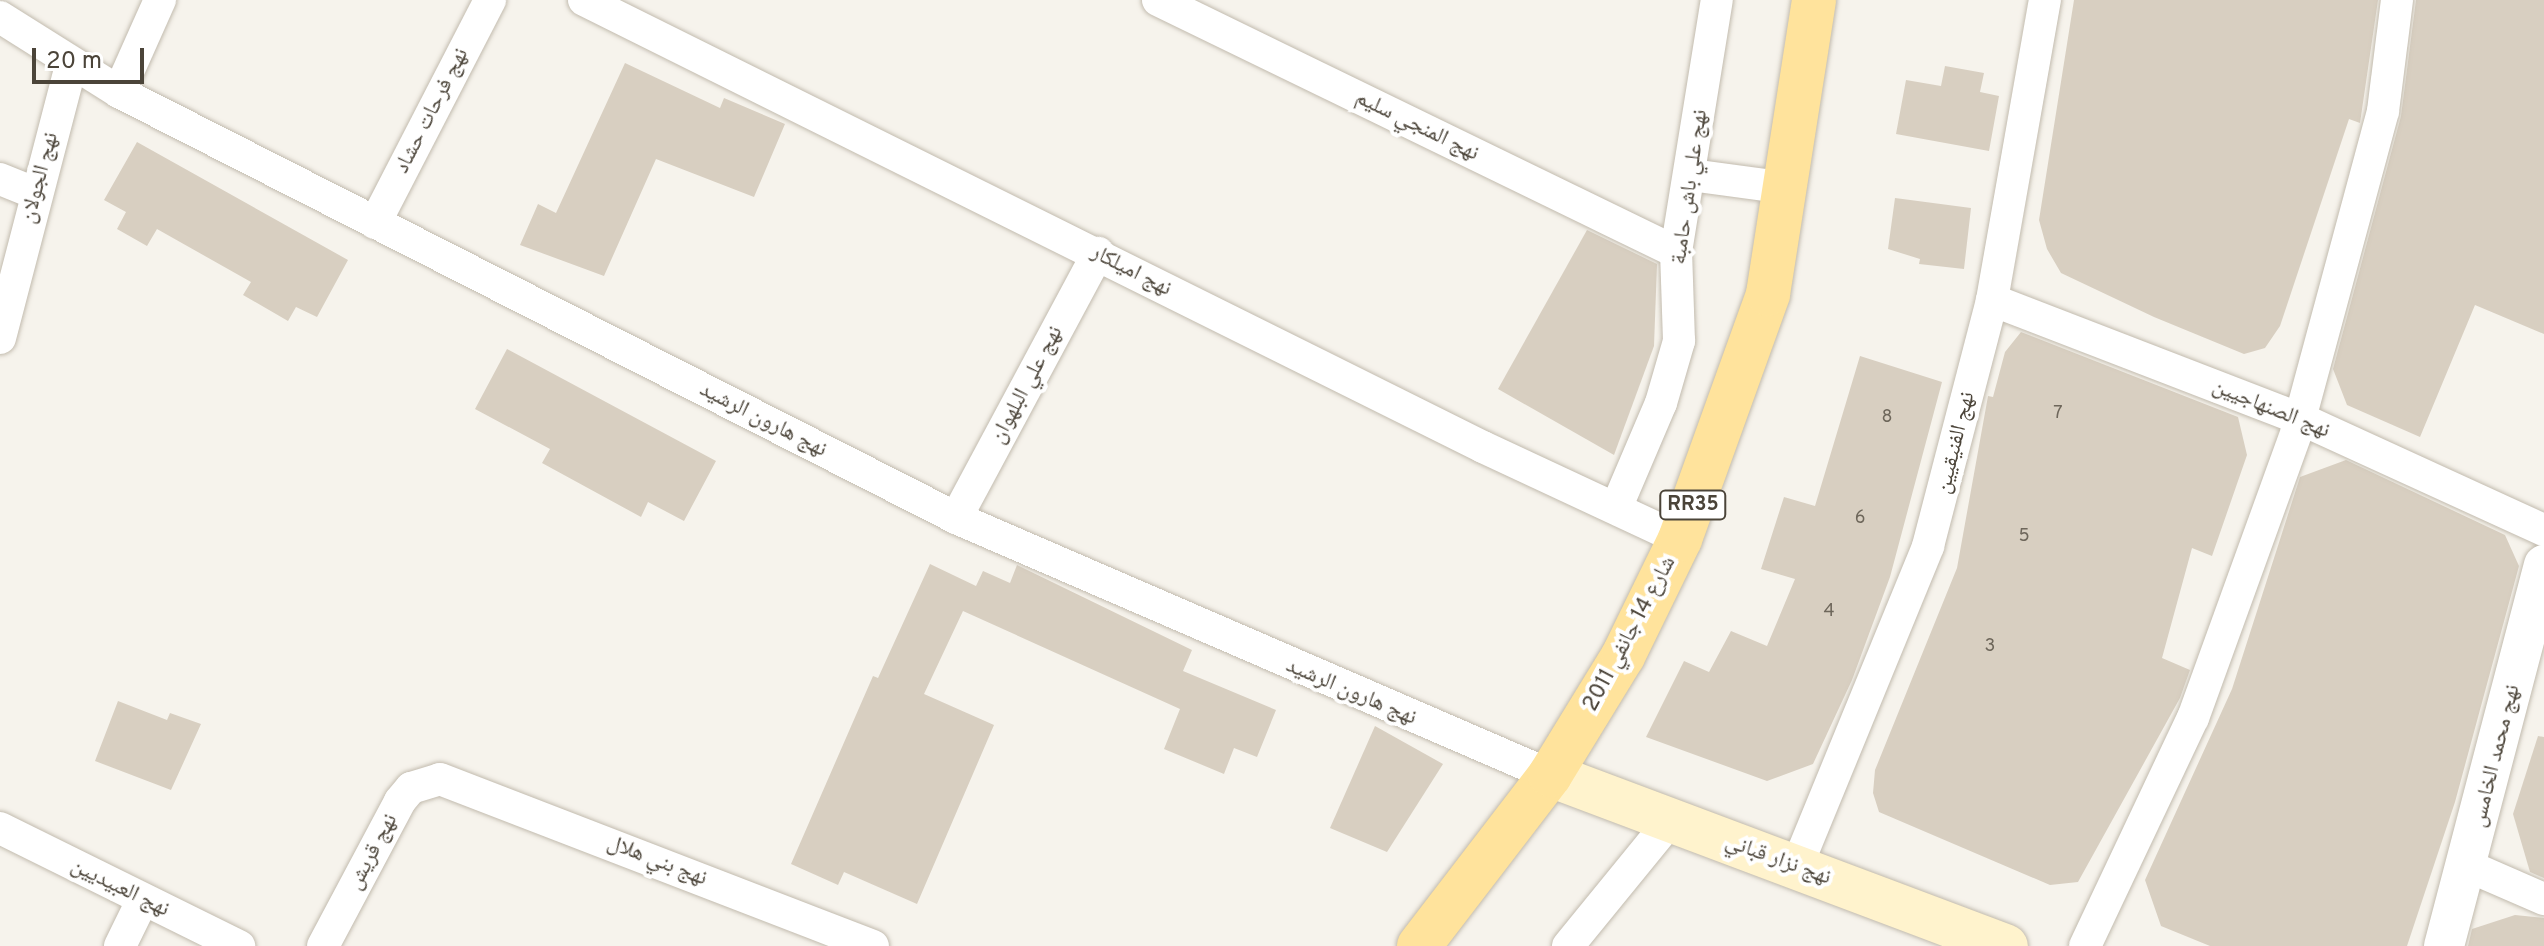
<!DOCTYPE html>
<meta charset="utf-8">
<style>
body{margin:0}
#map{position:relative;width:2544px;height:946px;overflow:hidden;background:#f6f3ec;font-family:Overpass,"Noto Naskh Arabic",sans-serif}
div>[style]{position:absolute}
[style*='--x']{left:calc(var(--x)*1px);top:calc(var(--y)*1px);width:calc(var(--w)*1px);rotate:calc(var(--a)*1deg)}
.building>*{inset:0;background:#d8cfc1}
.roads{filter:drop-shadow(0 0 2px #c2bbae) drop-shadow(0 0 2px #c2bbae)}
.minor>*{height:32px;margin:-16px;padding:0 16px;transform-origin:16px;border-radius:16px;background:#fff}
.tertiary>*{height:40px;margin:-20px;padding:0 20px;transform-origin:20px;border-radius:20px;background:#fff}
.secondary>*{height:44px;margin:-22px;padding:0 22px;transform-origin:22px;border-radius:22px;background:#fff3cd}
.primary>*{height:44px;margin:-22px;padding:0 22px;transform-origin:22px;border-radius:22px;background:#ffe39c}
span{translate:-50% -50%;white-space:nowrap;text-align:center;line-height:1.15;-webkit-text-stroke:8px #fff;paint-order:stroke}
.number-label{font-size:18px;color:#6e675b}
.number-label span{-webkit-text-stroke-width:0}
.shield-label span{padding:2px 6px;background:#fff;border:2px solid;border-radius:6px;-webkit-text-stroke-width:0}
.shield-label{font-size:20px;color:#4b4439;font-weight:700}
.street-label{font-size:22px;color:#4b4439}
.scale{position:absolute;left:32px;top:48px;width:112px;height:36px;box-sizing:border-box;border:4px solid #4b4439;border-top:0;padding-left:10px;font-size:24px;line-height:28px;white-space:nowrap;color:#4b4439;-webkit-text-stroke:6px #fff;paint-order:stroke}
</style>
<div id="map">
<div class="building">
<div style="clip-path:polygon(2074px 0,2378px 0,2360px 123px,2349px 119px,2280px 326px,2265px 348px,2244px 354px,2154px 317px,2061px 273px,2047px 249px,2039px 220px)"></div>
<div style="clip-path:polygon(2416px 0,2544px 0,2544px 334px,2475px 305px,2420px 437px,2347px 405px,2333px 369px,2401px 116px)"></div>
<div style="clip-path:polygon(625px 63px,720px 108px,724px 98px,785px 124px,754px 197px,656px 159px,604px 276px,520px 245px,538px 204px,556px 213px)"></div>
<div style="clip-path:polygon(1945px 66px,1984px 73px,1980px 92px,1999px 96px,1989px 151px,1896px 134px,1906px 80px,1941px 86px)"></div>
<div style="clip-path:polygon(137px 142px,348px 260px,317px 317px,296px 307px,288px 321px,243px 295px,251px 282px,157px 229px,147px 246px,117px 229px,126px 212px,104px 200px)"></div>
<div style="clip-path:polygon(1895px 198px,1971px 208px,1964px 269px,1919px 264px,1920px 259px,1888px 249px)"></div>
<div style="clip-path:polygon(1587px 230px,1657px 264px,1654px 346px,1614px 455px,1498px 389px)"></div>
<div style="clip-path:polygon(2021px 332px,2238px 417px,2247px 455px,2212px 556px,2192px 548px,2162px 658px,2190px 670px,2180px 698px,2078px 882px,2050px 885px,1879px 812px,1873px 793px,1875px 770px,1957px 568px,1988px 396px,1993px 397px,2005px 352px)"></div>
<div style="clip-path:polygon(507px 349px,716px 461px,684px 521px,648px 502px,641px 517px,542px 463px,550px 449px,475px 409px)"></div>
<div style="clip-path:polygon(1860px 356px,1942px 382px,1890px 577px,1852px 680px,1813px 764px,1767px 781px,1646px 737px,1684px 661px,1709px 672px,1731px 631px,1767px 646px,1795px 579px,1761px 569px,1784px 497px,1815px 506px)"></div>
<div style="clip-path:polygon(2346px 460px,2505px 535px,2519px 566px,2455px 802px,2407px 946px,2210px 946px,2161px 926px,2145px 880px,2232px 689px,2300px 477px)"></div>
<div style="clip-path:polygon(930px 564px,976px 586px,983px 571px,1010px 583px,1017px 565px,1192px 650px,1183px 671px,1276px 710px,1257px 757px,1234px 748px,1224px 774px,1164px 749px,1180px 709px,963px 611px,924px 694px,994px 725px,917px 904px,844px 872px,838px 885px,791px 864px,873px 676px,878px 678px)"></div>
<div style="clip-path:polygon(118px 701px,167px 720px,170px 713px,201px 724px,171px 790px,95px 761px)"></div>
<div style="clip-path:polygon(1375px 726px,1443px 764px,1387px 852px,1330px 828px)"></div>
<div style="clip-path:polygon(2538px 736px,2544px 737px,2544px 878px,2530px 872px,2513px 814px)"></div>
<div style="clip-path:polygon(2515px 915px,2544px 918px,2544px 946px,2468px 946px,2472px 929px)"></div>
</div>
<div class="roads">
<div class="minor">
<div style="--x:584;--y:0;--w:1004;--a:26.44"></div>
<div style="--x:1483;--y:447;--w:217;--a:25"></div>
<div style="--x:1158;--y:0;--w:576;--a:25.94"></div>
<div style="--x:0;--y:17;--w:141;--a:32.2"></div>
<div style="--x:119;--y:92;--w:939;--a:26.97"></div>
<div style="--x:956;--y:518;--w:647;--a:23.4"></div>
<div style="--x:119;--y:92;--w:101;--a:-66"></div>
<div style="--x:1691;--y:175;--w:97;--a:7.7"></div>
<div style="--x:0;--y:179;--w:38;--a:22"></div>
<div style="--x:375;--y:223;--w:251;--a:-62.7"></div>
<div style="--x:1992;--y:300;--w:331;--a:21.1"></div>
<div style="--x:2301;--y:419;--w:267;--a:24.6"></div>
<div style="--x:0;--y:338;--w:282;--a:-75.4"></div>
<div style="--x:1617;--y:506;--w:112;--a:-66.9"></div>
<div style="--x:1661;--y:403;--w:65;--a:-73.8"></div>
<div style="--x:1679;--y:341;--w:89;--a:-91.9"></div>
<div style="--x:1676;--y:252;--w:255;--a:-80.8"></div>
<div style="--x:956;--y:518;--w:301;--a:-61.8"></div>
<div style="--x:0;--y:828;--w:267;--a:26.3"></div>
<div style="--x:1797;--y:866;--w:346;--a:-67.7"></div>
<div style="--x:1928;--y:546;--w:254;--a:-75.4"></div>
<div style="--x:1992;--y:300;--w:305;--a:-80"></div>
<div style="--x:2468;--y:866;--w:83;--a:23.5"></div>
<div style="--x:120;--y:946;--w:52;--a:-63.9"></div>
<div style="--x:323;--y:946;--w:164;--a:-62"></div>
<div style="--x:400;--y:801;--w:17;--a:-50"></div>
<div style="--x:411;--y:788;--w:30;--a:-17"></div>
<div style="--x:440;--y:779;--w:464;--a:21.1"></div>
<div style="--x:1568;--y:946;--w:160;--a:-50.8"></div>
<div style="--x:2085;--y:946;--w:252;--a:-64.7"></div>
<div style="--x:2193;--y:718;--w:306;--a:-70.1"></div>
<div style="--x:2297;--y:430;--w:330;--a:-74.9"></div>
<div style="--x:2383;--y:111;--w:112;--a:-82.8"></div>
</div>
<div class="tertiary">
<div style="--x:2444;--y:946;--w:394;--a:-75.3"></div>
</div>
<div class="secondary">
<div style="--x:1550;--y:775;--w:487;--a:20.6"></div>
</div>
<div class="primary">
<div style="--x:1419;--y:946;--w:215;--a:-52.5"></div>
<div style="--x:1550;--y:775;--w:140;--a:-58.5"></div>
<div style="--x:1623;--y:656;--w:130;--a:-64"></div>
<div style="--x:1680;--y:539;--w:260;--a:-70.2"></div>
<div style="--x:1768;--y:294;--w:298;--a:-81.1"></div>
</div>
</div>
<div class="number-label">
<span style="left:2058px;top:414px">7</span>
<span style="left:1887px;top:418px">8</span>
<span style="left:1860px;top:519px">6</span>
<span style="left:2024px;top:537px">5</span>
<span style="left:1829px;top:612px">4</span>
<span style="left:1990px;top:647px">3</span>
</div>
<div class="shield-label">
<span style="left:1693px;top:505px">RR35</span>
</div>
<div class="street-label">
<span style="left:432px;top:111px;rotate:-63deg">نهج فرحات حشاد</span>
<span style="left:1417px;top:126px;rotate:26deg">نهج المنجي سليم</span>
<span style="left:40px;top:178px;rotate:-75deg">نهج الجولان</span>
<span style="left:1690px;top:187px;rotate:-82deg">نهج علي باش حامبة</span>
<span style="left:1131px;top:271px;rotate:27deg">نهج اميلكار</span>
<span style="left:1027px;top:385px;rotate:-62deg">نهج علي البلهوان</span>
<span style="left:2271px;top:409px;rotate:22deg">نهج الصنهاجيين</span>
<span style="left:763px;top:420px;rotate:27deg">نهج هارون الرشيد</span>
<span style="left:1956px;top:443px;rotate:-76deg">نهج الفنيقيين</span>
<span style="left:1630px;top:634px;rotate:-62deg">شارع 14 جانفي 2011</span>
<span style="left:1351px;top:692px;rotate:23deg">نهج هارون الرشيد</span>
<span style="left:2496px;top:756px;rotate:-76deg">نهج محمد الخامس</span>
<span style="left:373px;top:852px;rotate:-62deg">نهج قريش</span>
<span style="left:1778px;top:860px;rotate:20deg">نهج نزار قباني</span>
<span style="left:657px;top:861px;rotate:21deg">نهج بني هلال</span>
<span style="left:120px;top:888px;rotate:26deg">نهج العبيديين</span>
</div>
<div class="scale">20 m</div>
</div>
